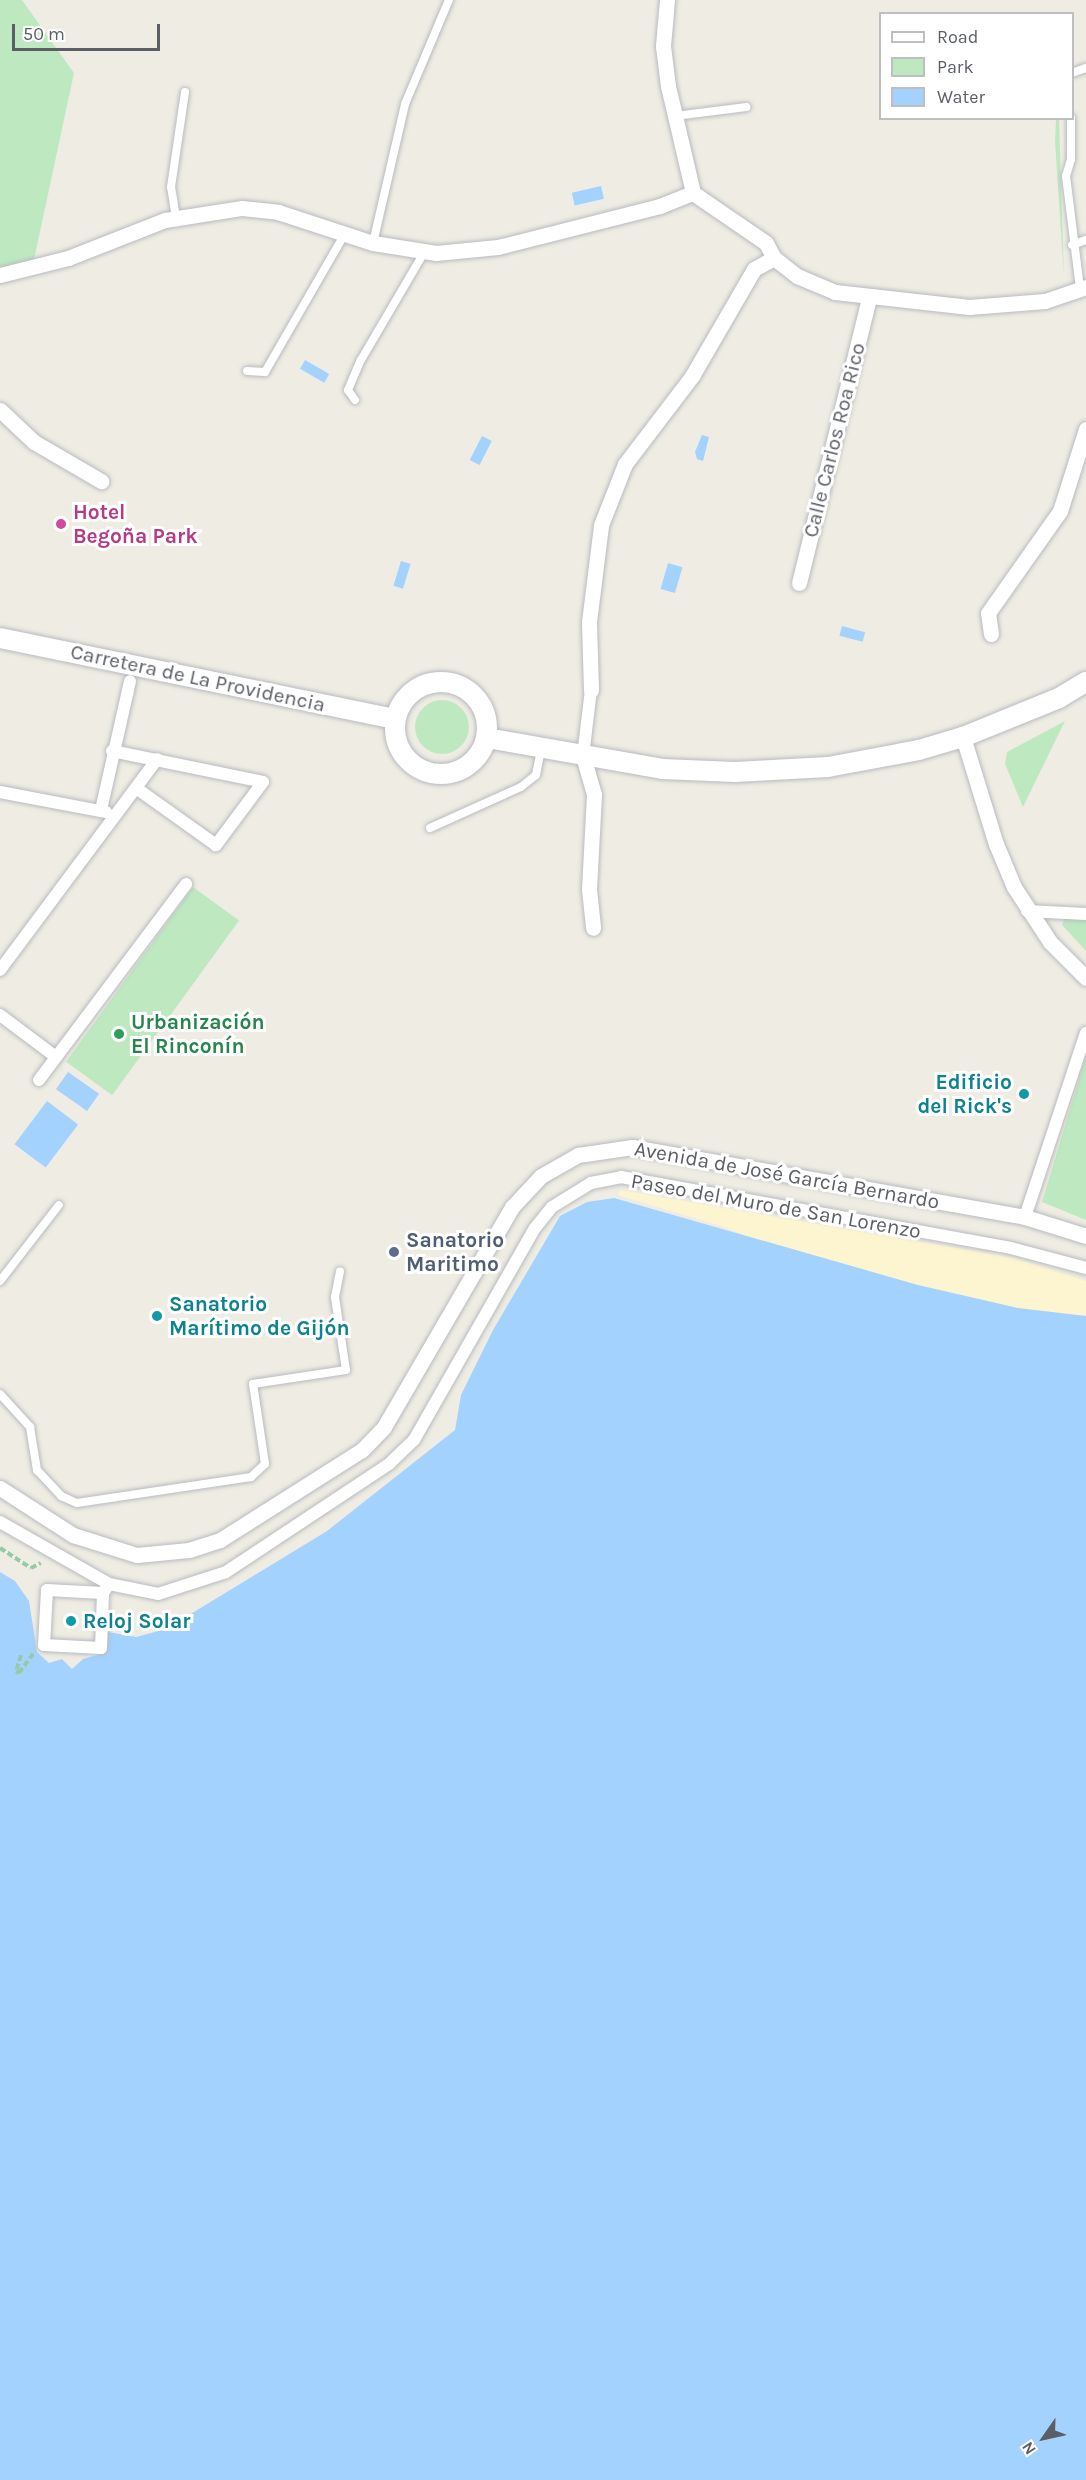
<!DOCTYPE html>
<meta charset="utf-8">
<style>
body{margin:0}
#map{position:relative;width:1086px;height:2480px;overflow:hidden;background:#efede3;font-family:Karla,sans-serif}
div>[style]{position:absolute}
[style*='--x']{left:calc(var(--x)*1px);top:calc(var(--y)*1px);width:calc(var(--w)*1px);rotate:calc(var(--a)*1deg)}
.green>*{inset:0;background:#bee9c0;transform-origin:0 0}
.round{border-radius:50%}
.sand>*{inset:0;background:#fdf5d0}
.water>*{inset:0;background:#a3d2ff;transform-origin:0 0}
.path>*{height:4px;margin-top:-2px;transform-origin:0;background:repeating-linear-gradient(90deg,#96caa7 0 6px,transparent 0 9px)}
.roads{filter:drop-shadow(0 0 2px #b8bbc0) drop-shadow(0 0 2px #b8bbc0)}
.service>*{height:8px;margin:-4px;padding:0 4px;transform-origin:4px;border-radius:4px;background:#fff}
.pedestrian>*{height:12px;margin:-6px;padding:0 6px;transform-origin:6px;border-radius:6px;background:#fff}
.minor>*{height:15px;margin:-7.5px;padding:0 7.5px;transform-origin:7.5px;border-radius:7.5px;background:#fff}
.tertiary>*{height:20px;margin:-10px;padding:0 10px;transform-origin:10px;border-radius:10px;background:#fff}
.tertiary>.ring{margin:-10px;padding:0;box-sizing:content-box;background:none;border:20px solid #fff;border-radius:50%}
.dots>*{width:16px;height:16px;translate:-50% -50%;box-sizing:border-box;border:3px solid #fff;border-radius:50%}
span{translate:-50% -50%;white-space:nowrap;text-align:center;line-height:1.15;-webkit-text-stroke:6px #fff;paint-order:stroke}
.street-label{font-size:21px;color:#5b5f65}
.hotel-label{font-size:21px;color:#b23c85;font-weight:700}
.left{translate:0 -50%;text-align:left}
.leisure-label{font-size:21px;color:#27864d;font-weight:700}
.culture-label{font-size:21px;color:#0d838f;font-weight:700}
.right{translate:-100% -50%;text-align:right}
.service-label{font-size:21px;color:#4e5e75;font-weight:700}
.legend{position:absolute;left:879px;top:12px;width:195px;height:108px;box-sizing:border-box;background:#fff;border:2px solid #bdbfc1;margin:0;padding:8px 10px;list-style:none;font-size:18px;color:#5b5f65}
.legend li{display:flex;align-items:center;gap:12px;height:30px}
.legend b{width:30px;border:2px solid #bdbfc1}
.north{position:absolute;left:1014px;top:2408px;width:60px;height:60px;-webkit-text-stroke:4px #fff;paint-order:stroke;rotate:236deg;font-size:16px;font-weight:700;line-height:24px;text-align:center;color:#5b5f65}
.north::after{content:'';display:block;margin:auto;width:21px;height:27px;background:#5b5f65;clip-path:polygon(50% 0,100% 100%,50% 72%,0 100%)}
.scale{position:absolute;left:12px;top:24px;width:148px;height:27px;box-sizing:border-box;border:3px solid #5b5f65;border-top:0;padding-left:8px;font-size:18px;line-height:21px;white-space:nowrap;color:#5b5f65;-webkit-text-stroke:4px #fff;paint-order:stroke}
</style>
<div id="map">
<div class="green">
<div style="clip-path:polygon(0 0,22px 0,74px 73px,32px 269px,0 277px)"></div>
<div style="clip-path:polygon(1056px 119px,1059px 119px,1064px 278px,1055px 141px)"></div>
<div class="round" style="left:415px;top:700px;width:54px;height:54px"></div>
<div style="clip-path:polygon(1065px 721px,1023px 807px,1005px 764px,1007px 752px)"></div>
<div style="left:193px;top:887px;width:57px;height:216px;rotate:36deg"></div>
<div style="clip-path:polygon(1065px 917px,1086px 918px,1086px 951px,1062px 925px)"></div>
<div style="clip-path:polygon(1086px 1056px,1086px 1220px,1042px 1202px)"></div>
</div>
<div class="sand">
<div style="clip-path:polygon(620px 1190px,1014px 1258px,1086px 1281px,1086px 1326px,853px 1277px,721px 1226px,618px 1195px)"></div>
</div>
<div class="water">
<div style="left:601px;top:186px;width:13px;height:30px;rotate:77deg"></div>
<div style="left:305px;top:360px;width:28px;height:10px;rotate:30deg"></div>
<div style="clip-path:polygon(702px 435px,709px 437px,703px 461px,697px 459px,695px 452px)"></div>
<div style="left:482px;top:436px;width:11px;height:27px;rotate:27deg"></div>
<div style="left:401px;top:561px;width:10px;height:26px;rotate:17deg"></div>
<div style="left:668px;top:563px;width:15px;height:27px;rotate:16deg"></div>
<div style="left:842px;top:626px;width:24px;height:10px;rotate:15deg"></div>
<div style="left:68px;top:1072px;width:38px;height:21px;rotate:35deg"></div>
<div style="left:47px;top:1101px;width:39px;height:54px;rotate:37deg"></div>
<div style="clip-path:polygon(614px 1198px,918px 1285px,1018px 1308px,1086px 1316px,1086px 2480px,0 2480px,0 1572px,15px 1581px,29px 1601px,37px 1652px,49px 1663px,62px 1659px,72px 1669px,83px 1659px,101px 1654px,108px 1632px,136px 1637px,166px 1629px,327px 1531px,455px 1430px,461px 1395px,493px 1330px,560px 1216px,587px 1202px)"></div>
</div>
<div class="path">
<div style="--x:0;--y:1548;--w:37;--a:33"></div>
<div style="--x:31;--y:1568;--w:11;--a:-27"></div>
<div style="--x:21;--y:1655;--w:17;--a:107"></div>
<div style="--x:16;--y:1671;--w:4;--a:34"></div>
<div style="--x:19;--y:1673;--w:24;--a:-54"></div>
</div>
<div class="roads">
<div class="service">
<div style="--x:1072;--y:73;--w:15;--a:-20"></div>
<div style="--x:675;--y:116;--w:72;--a:-7.2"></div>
<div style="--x:1071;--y:118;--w:41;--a:90"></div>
<div style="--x:1071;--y:159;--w:18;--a:106"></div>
<div style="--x:1066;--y:176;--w:114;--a:82.9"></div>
<div style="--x:176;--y:218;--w:31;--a:-99"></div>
<div style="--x:171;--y:187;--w:96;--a:-81.6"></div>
<div style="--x:373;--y:243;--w:143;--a:-77"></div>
<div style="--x:405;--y:104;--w:113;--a:-67.1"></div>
<div style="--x:1072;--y:245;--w:15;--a:-20"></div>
<div style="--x:247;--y:371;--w:18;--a:3"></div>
<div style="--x:265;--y:372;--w:158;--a:-60"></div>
<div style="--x:355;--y:400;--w:12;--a:-125"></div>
<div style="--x:348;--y:390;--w:33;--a:-67"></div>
<div style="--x:361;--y:360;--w:126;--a:-59.6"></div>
<div style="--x:430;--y:828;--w:100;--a:-24.3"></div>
<div style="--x:521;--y:787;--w:19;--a:-39"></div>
<div style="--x:536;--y:775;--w:26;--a:-79"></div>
<div style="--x:0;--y:1281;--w:96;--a:-52.2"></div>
<div style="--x:0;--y:1394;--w:45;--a:47.7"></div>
<div style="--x:30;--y:1427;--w:44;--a:80.8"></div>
<div style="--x:37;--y:1470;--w:35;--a:47"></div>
<div style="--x:61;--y:1496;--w:17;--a:24"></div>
<div style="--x:77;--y:1503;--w:176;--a:-8.5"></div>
<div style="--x:251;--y:1477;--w:19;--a:-43"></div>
<div style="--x:265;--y:1464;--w:81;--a:-98.5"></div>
<div style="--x:253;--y:1384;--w:94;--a:-8.6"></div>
<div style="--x:346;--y:1370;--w:74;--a:-98.6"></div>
<div style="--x:335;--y:1297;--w:26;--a:-79"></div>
</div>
<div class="pedestrian">
<div style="--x:112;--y:751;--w:154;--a:11.6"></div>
<div style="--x:263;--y:782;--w:79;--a:126.7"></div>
<div style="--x:216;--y:845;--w:98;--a:-144.5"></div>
<div style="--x:583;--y:756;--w:66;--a:-83.1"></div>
<div style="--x:0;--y:792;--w:108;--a:10.7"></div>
<div style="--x:101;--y:810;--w:132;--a:-77.3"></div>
<div style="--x:1027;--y:911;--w:59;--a:2.9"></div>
<div style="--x:0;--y:970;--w:263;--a:-53.3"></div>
<div style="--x:0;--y:1015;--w:70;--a:36.9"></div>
<div style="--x:39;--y:1080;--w:245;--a:-53.1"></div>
<div style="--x:1025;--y:1217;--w:194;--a:-71.7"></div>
<div style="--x:0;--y:1522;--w:125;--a:29.6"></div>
<div style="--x:109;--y:1584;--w:50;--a:11.5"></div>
<div style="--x:158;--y:1594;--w:71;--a:-17.9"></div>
<div style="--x:226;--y:1572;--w:196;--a:-33.5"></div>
<div style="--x:389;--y:1464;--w:35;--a:-44"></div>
<div style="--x:414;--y:1440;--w:244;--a:-60.3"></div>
<div style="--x:535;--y:1228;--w:27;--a:-51"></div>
<div style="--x:552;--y:1207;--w:46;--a:-31.6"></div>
<div style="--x:591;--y:1183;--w:31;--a:-11"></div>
<div style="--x:621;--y:1177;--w:396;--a:10.3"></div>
<div style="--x:1011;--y:1248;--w:78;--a:14.9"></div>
<div style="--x:103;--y:1593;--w:56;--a:-176.9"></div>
<div style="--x:47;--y:1590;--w:55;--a:93.1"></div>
<div style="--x:44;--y:1645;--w:57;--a:3"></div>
<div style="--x:101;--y:1648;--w:55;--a:-87.9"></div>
<div style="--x:103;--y:1593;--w:11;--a:-56"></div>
</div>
<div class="minor">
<div style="--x:667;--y:0;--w:46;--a:95"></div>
<div style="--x:663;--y:46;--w:40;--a:82.9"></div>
<div style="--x:668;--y:86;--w:110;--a:76.8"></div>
<div style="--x:693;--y:193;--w:88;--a:34.4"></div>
<div style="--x:766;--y:243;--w:17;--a:62"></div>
<div style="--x:774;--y:258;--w:29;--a:38"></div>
<div style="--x:797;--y:276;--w:41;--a:22.8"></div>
<div style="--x:835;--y:292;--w:135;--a:6.4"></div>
<div style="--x:969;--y:307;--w:76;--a:-4.5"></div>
<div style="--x:1045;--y:301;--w:43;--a:-18.9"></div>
<div style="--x:0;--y:275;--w:70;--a:-14"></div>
<div style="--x:68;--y:258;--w:104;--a:-21.4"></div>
<div style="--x:165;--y:220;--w:78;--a:-8.9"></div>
<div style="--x:242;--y:208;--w:36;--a:6"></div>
<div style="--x:278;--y:212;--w:100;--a:18.1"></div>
<div style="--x:373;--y:243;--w:64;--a:9"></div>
<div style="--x:436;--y:253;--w:62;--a:-5.5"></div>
<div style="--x:498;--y:247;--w:167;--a:-14.2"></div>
<div style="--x:660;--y:206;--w:35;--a:-22"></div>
<div style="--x:0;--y:410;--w:47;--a:43.3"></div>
<div style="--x:34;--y:442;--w:78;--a:30.2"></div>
<div style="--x:799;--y:583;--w:294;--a:-76.2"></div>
<div style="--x:991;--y:634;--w:21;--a:-98"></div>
<div style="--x:988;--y:613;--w:125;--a:-54.8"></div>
<div style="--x:1060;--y:511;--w:86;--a:-72.4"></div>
<div style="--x:591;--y:690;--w:68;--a:-91.7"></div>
<div style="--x:589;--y:622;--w:98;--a:-82.9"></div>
<div style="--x:601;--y:525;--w:66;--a:-68.5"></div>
<div style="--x:625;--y:464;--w:111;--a:-52.7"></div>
<div style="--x:692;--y:376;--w:124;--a:-59.9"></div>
<div style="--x:754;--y:269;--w:23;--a:-29"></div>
<div style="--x:963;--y:737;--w:112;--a:72.9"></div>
<div style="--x:996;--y:844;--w:47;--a:67.3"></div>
<div style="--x:1014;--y:887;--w:66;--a:56.8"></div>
<div style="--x:1050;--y:942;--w:51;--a:45"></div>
<div style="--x:583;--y:756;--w:40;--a:74"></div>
<div style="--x:594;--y:794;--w:95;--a:93"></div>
<div style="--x:589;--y:889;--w:39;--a:84"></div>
<div style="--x:0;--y:1488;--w:87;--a:32.8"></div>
<div style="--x:73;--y:1535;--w:67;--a:17.4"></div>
<div style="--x:137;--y:1555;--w:52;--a:-5.5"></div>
<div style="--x:189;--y:1550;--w:33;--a:-18"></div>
<div style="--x:220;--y:1540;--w:168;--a:-32.4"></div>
<div style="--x:362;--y:1450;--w:32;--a:-46"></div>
<div style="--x:384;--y:1427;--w:255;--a:-59.8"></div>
<div style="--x:512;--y:1207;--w:42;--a:-46.9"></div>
<div style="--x:541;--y:1176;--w:43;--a:-29.6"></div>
<div style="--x:578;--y:1155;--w:55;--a:-8.4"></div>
<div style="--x:632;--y:1147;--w:399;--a:10.1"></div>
<div style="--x:1025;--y:1217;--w:64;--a:17.3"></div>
</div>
<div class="tertiary">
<div style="--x:0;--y:638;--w:403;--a:11.6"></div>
<div class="ring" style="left:395px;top:682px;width:72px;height:72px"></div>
<div style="--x:487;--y:738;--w:178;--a:10"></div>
<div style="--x:662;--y:769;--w:73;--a:2.4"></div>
<div style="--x:735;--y:772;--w:93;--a:-3.1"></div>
<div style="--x:828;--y:767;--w:93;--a:-10.6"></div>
<div style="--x:919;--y:750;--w:46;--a:-16.5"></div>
<div style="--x:963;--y:737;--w:104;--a:-22.1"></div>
<div style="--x:1059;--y:698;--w:31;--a:-31"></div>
</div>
</div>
<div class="dots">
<div style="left:61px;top:524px;background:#d1479c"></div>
<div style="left:119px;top:1034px;background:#2e9e5b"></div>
<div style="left:1024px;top:1094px;background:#0f9aa8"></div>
<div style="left:394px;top:1252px;background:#5c6f8a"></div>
<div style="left:157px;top:1316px;background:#0f9aa8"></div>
<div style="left:71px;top:1621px;background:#0f9aa8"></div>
</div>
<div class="street-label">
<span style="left:834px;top:440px;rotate:-76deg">Calle Carlos Roa Rico</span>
<span style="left:198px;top:678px;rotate:12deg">Carretera de La Providencia</span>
<span style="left:787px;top:1175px;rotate:10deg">Avenida de José García Bernardo</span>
<span style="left:776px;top:1206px;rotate:10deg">Paseo del Muro de San Lorenzo</span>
</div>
<div class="hotel-label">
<span class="left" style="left:73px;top:524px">Hotel<br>Begoña Park</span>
</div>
<div class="leisure-label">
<span class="left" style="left:131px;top:1034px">Urbanización<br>El Rinconín</span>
</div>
<div class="culture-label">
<span class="right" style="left:1012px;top:1094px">Edificio<br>del Rick's</span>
<span class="left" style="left:169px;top:1316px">Sanatorio<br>Marítimo de Gijón</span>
<span class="left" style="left:83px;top:1621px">Reloj Solar</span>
</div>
<div class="service-label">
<span class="left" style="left:406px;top:1252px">Sanatorio<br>Maritimo</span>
</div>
<ul class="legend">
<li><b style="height:8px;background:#fff"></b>Road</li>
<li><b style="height:16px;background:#bee9c0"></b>Park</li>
<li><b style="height:16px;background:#a3d2ff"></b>Water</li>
</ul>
<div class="north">N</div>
<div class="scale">50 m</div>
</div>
